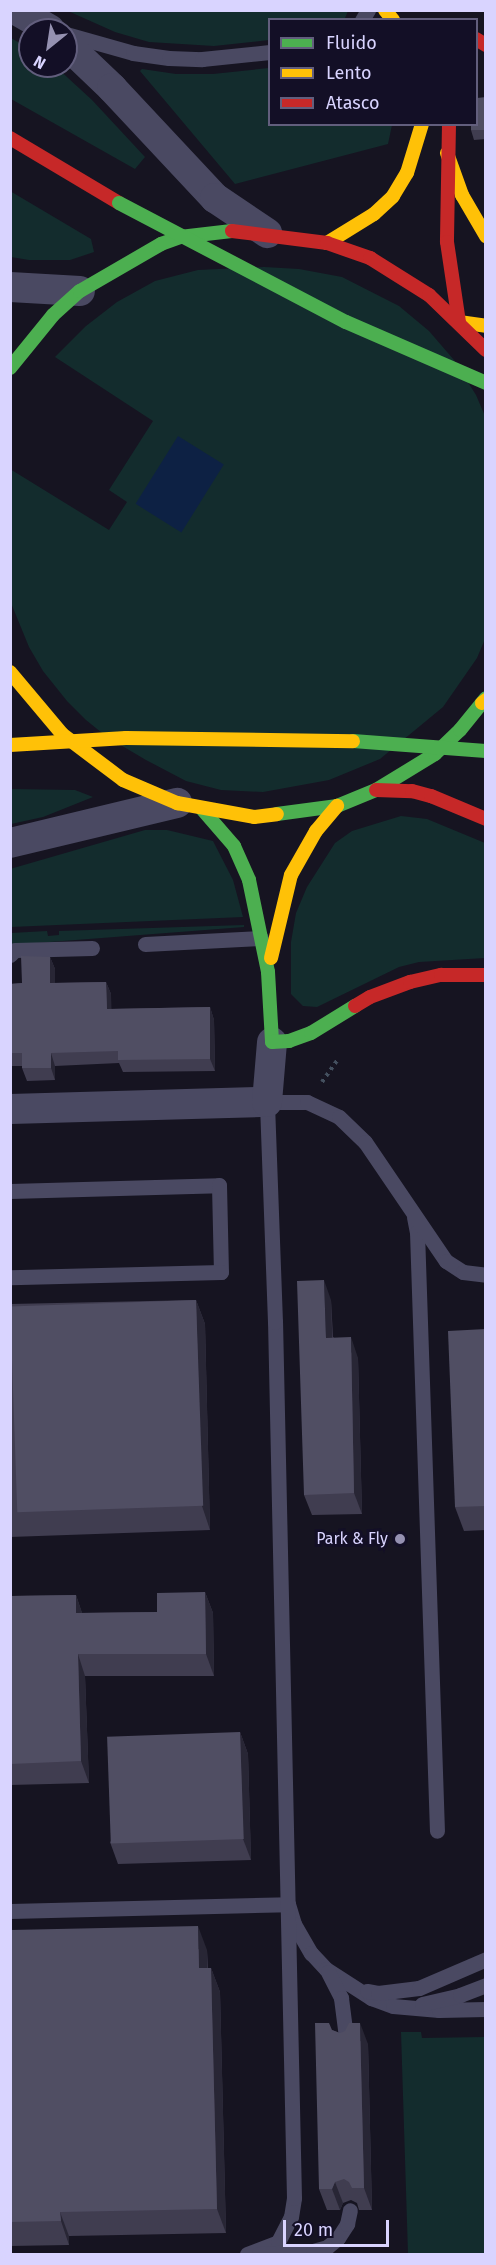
<!DOCTYPE html>
<style>
body{margin:0}
#map{position:relative;width:496px;height:2265px;overflow:hidden;background:#161421;font-family:"Fira Sans",sans-serif}
div>[style]{position:absolute}
[style*='--x']{left:calc(var(--x)*1px);top:calc(var(--y)*1px);width:calc(var(--w)*1px);rotate:calc(var(--a)*1deg)}
.green>*{inset:0;background:#132c2d}
.water>*{inset:0;background:#0d2144;transform-origin:0 0}
.path>*{height:4px;margin-top:-2px;transform-origin:0;background:repeating-linear-gradient(90deg,#44505f 0 3px,transparent 0 7.5px)}
.lane>*{height:15px;margin:-7.5px;padding:0 7.5px;transform-origin:7.5px;border-radius:7.5px;background:#4a4962}
.street>*{height:30px;margin:-15px;padding:0 15px;transform-origin:15px;border-radius:15px;background:#4a4962}
.fast>*{height:14px;margin:-7px;padding:0 7px;transform-origin:7px;border-radius:7px;background:#4caf50}
.slow>*{height:14px;margin:-7px;padding:0 7px;transform-origin:7px;border-radius:7px;background:#ffc107}
.jam>*{height:14px;margin:-7px;padding:0 7px;transform-origin:7px;border-radius:7px;background:#c62828}
.fast-bridge>*{height:14px;margin:-7px;padding:0 7px;transform-origin:7px;border-radius:7px;background:#4caf50}
.slow-bridge>*{height:14px;margin:-7px;padding:0 7px;transform-origin:7px;border-radius:7px;background:#ffc107}
.wall>*{inset:0;background:#403d50}
.shaded-wall>*{inset:0;background:#282635}
.building>*{inset:0;background:#504e63;transform-origin:0 0}
.dots>*{width:16px;height:16px;translate:-50% -50%;box-sizing:border-box;border:3px solid #130f26;border-radius:50%}
span{translate:-50% -50%;white-space:nowrap;text-align:center;line-height:1.15;-webkit-text-stroke:6px #130f26;paint-order:stroke}
.poi-label{font-size:16px;color:#d9d4ff}
.right{translate:-100% -50%;text-align:right}
.frame{position:absolute;inset:0;border:12px solid #d9d4ff;pointer-events:none}
.legend{position:absolute;left:268px;top:18px;width:210px;height:108px;box-sizing:border-box;background:#130f26;border:2px solid #625e7d;margin:0;padding:8px 10px;list-style:none;font-size:18px;color:#d9d4ff}
.legend li{display:flex;align-items:center;gap:12px;height:30px}
.legend b{width:30px;border:2px solid #625e7d}
.north{position:absolute;left:18px;top:18px;width:60px;height:60px;box-sizing:border-box;background:#130f26;border:2px solid #625e7d;border-radius:50%;rotate:210deg;font-size:16px;font-weight:700;line-height:24px;text-align:center;color:#d9d4ff}
.north::after{content:'';display:block;margin:auto;width:21px;height:27px;background:#9591b1;clip-path:polygon(50% 0,100% 100%,50% 72%,0 100%)}
.scale{position:absolute;left:283px;top:2220px;width:106px;height:27px;box-sizing:border-box;border:3px solid #d9d4ff;border-top:0;padding-left:8px;font-size:18px;line-height:21px;white-space:nowrap;color:#d9d4ff;-webkit-text-stroke:4px #130f26;paint-order:stroke}
</style>
<div id="map">
<div class="green">
<div style="clip-path:polygon(68px 11px,347px 10px,348px 11px,345px 18px,340px 19px,270px 20px,269px 40px,214px 46px,149px 42px,115px 32px)"></div>
<div style="clip-path:polygon(11px 38px,30px 49px,30px 66px,55px 66px,92px 100px,145px 157px,135px 169px,11px 99px)"></div>
<div style="clip-path:polygon(269px 68px,270px 124px,392px 125px,388px 144px,235px 184px,140px 71px,142px 69px,176px 74px,213px 74px)"></div>
<div style="clip-path:polygon(10px 191px,91px 239px,94px 252px,70px 260px,29px 260px,11px 257px)"></div>
<div style="clip-path:polygon(264px 267px,299px 269px,342px 277px,399px 306px,429px 331px,454px 360px,476px 395px,485px 416px,485px 639px,477px 658px,443px 707px,380px 759px,329px 780px,263px 792px,221px 790px,186px 781px,146px 760px,107px 737px,86px 720px,67px 701px,43px 671px,29px 647px,11px 603px,10px 469px,109px 530px,127px 502px,109px 490px,153px 421px,55px 357px,86px 326px,117px 302px,155px 281px,198px 270px)"></div>
<div style="clip-path:polygon(11px 789px,75px 790px,93px 797px,43px 817px,11px 824px)"></div>
<div style="clip-path:polygon(401px 816px,427px 819px,485px 843px,485px 958px,419px 962px,399px 967px,317px 1007px,303px 1006px,291px 994px,291px 942px,296px 913px,307px 887px,335px 843px,352px 831px)"></div>
<div style="clip-path:polygon(145px 830px,167px 830px,213px 841px,233px 880px,243px 917px,11px 927px,10px 869px)"></div>
<div style="clip-path:polygon(244px 925px,244px 927px,11px 945px,11px 933px,47px 931px,48px 936px,59px 935px,59px 931px)"></div>
<div style="clip-path:polygon(401px 2032px,421px 2032px,422px 2038px,485px 2037px,485px 2254px,408px 2254px)"></div>
</div>
<div class="water">
<div style="left:178px;top:436px;width:54px;height:80px;rotate:32deg"></div>
</div>
<div class="path">
<div style="--x:322;--y:1082;--w:28;--a:-55"></div>
</div>
<div class="lane">
<div style="--x:362;--y:20;--w:12;--a:-59"></div>
<div style="--x:66;--y:34;--w:70;--a:15.8"></div>
<div style="--x:133;--y:53;--w:36;--a:8"></div>
<div style="--x:169;--y:58;--w:33;--a:2"></div>
<div style="--x:202;--y:59;--w:68;--a:-5.9"></div>
<div style="--x:145;--y:944;--w:116;--a:-3"></div>
<div style="--x:10;--y:955;--w:7;--a:-45"></div>
<div style="--x:15;--y:950;--w:77;--a:-1.5"></div>
<div style="--x:10;--y:1191;--w:209;--a:-1.6"></div>
<div style="--x:219;--y:1185;--w:87;--a:88.7"></div>
<div style="--x:221;--y:1272;--w:211;--a:178.6"></div>
<div style="--x:414;--y:1217;--w:15;--a:79"></div>
<div style="--x:417;--y:1232;--w:599;--a:88.09"></div>
<div style="--x:10;--y:1911;--w:278;--a:-1.4"></div>
<div style="--x:288;--y:1904;--w:21;--a:73"></div>
<div style="--x:294;--y:1924;--w:34;--a:60"></div>
<div style="--x:311;--y:1953;--w:22;--a:47"></div>
<div style="--x:326;--y:1969;--w:54;--a:32.8"></div>
<div style="--x:371;--y:1998;--w:23;--a:20"></div>
<div style="--x:393;--y:2006;--w:46;--a:5"></div>
<div style="--x:439;--y:2010;--w:47;--a:-1.2"></div>
<div style="--x:328;--y:1972;--w:29;--a:63"></div>
<div style="--x:341;--y:1998;--w:47;--a:82.7"></div>
<div style="--x:367;--y:1991;--w:11;--a:10"></div>
<div style="--x:378;--y:1993;--w:41;--a:-7"></div>
<div style="--x:419;--y:1988;--w:73;--a:-23.4"></div>
<div style="--x:422;--y:2004;--w:39;--a:-13"></div>
<div style="--x:460;--y:1995;--w:28;--a:-21"></div>
<div style="--x:247;--y:2254;--w:33;--a:-21"></div>
<div style="--x:278;--y:2242;--w:28;--a:-63"></div>
<div style="--x:291;--y:2217;--w:19;--a:-81"></div>
<div style="--x:294;--y:2198;--w:876;--a:-91.24"></div>
<div style="--x:275;--y:1322;--w:220;--a:-92.1"></div>
<div style="--x:267;--y:1102;--w:40;--a:0"></div>
<div style="--x:307;--y:1102;--w:35;--a:25"></div>
<div style="--x:339;--y:1117;--w:36;--a:44"></div>
<div style="--x:365;--y:1142;--w:144;--a:55.8"></div>
<div style="--x:446;--y:1261;--w:20;--a:33"></div>
<div style="--x:463;--y:1272;--w:23;--a:7"></div>
<div style="--x:259;--y:2254;--w:54;--a:-3.2"></div>
<div style="--x:313;--y:2251;--w:15;--a:-16"></div>
<div style="--x:327;--y:2247;--w:14;--a:-39"></div>
<div style="--x:338;--y:2238;--w:17;--a:-57"></div>
<div style="--x:347;--y:2224;--w:14;--a:-78"></div>
</div>
<div class="street">
<div style="--x:16;--y:10;--w:39;--a:30"></div>
<div style="--x:66;--y:44;--w:64;--a:43.7"></div>
<div style="--x:112;--y:88;--w:151;--a:46.9"></div>
<div style="--x:215;--y:198;--w:63;--a:33.9"></div>
<div style="--x:10;--y:287;--w:70;--a:3.3"></div>
<div style="--x:10;--y:843;--w:172;--a:-13.5"></div>
<div style="--x:10;--y:1109;--w:257;--a:-1.6"></div>
<div style="--x:267;--y:1102;--w:60;--a:-85.2"></div>
</div>
<div class="fast">
<div style="--x:10;--y:368;--w:68;--a:-50.9"></div>
<div style="--x:53;--y:315;--w:36;--a:-42"></div>
<div style="--x:80;--y:291;--w:94;--a:-30.1"></div>
<div style="--x:161;--y:244;--w:20;--a:-20"></div>
<div style="--x:180;--y:237;--w:52;--a:-6.6"></div>
<div style="--x:202;--y:809;--w:49;--a:49.1"></div>
<div style="--x:234;--y:846;--w:37;--a:66"></div>
<div style="--x:249;--y:880;--w:94;--a:78.3"></div>
<div style="--x:268;--y:972;--w:70;--a:86.7"></div>
<div style="--x:272;--y:1042;--w:17;--a:-3"></div>
<div style="--x:289;--y:1041;--w:23;--a:-20"></div>
<div style="--x:311;--y:1033;--w:52;--a:-31.5"></div>
<div style="--x:277;--y:814;--w:61;--a:-7.6"></div>
<div style="--x:337;--y:806;--w:42;--a:-22.3"></div>
<div style="--x:376;--y:790;--w:69;--a:-31.4"></div>
<div style="--x:435;--y:754;--w:35;--a:-44"></div>
<div style="--x:460;--y:730;--w:41;--a:-50.9"></div>
</div>
<div class="slow">
<div style="--x:385;--y:10;--w:13;--a:51"></div>
<div style="--x:447;--y:153;--w:45;--a:70.3"></div>
<div style="--x:462;--y:195;--w:48;--a:59.7"></div>
<div style="--x:327;--y:243;--w:55;--a:-31.7"></div>
<div style="--x:374;--y:214;--w:26;--a:-43"></div>
<div style="--x:393;--y:196;--w:27;--a:-59"></div>
<div style="--x:407;--y:173;--w:51;--a:-73"></div>
<div style="--x:459;--y:322;--w:27;--a:8"></div>
<div style="--x:10;--y:672;--w:81;--a:50"></div>
<div style="--x:62;--y:734;--w:76;--a:37"></div>
<div style="--x:123;--y:780;--w:59;--a:23.1"></div>
<div style="--x:177;--y:803;--w:78;--a:10.3"></div>
<div style="--x:254;--y:817;--w:23;--a:-7"></div>
<div style="--x:482;--y:703;--w:5;--a:-37"></div>
<div style="--x:271;--y:958;--w:85;--a:-76.5"></div>
<div style="--x:291;--y:875;--w:51;--a:-60.4"></div>
<div style="--x:316;--y:831;--w:33;--a:-50"></div>
</div>
<div class="jam">
<div style="--x:476;--y:39;--w:12;--a:31"></div>
<div style="--x:449;--y:124;--w:118;--a:91"></div>
<div style="--x:447;--y:242;--w:81;--a:81.5"></div>
<div style="--x:10;--y:138;--w:127;--a:30.8"></div>
<div style="--x:232;--y:231;--w:96;--a:7.2"></div>
<div style="--x:327;--y:243;--w:46;--a:19.2"></div>
<div style="--x:370;--y:258;--w:70;--a:32.1"></div>
<div style="--x:429;--y:295;--w:79;--a:44"></div>
<div style="--x:376;--y:790;--w:36;--a:2"></div>
<div style="--x:412;--y:791;--w:20;--a:15"></div>
<div style="--x:431;--y:796;--w:60;--a:22.7"></div>
<div style="--x:355;--y:1006;--w:17;--a:-31"></div>
<div style="--x:370;--y:997;--w:43;--a:-20.6"></div>
<div style="--x:410;--y:982;--w:32;--a:-13"></div>
<div style="--x:441;--y:975;--w:45;--a:0"></div>
</div>
<div class="fast-bridge">
<div style="--x:119;--y:203;--w:256;--a:27.7"></div>
<div style="--x:346;--y:322;--w:153;--a:23.5"></div>
<div style="--x:353;--y:741;--w:133;--a:4.3"></div>
</div>
<div class="slow-bridge">
<div style="--x:10;--y:745;--w:116;--a:-3.5"></div>
<div style="--x:126;--y:738;--w:227;--a:0.8"></div>
</div>
<div class="wall">
<div style="clip-path:polygon(486px 97px,486px 139px,474px 140px,471px 130px)"></div>
<div style="clip-path:polygon(50px 957px,55px 969px,55px 983px,106px 982px,111px 994px,111px 1009px,210px 1007px,214px 1020px,215px 1071px,123px 1072px,119px 1063px,55px 1066px,55px 1080px,27px 1081px,22px 1068px,22px 1066px,10px 1066px,10px 984px,22px 983px)"></div>
<div style="clip-path:polygon(196px 1300px,205px 1324px,210px 1530px,10px 1537px,10px 1304px)"></div>
<div style="clip-path:polygon(331px 1300px,333px 1337px,358px 1358px,362px 1514px,312px 1515px,304px 1495px)"></div>
<div style="clip-path:polygon(486px 1329px,486px 1530px,464px 1531px,455px 1507px)"></div>
<div style="clip-path:polygon(205px 1592px,213px 1613px,214px 1676px,85px 1676px,89px 1783px,10px 1785px,10px 1596px,76px 1595px,82px 1613px,157px 1612px)"></div>
<div style="clip-path:polygon(240px 1732px,248px 1754px,251px 1860px,118px 1864px,110px 1842px)"></div>
<div style="clip-path:polygon(10px 1930px,207px 1950px,208px 1968px,211px 1968px,220px 1992px,226px 2233px,69px 2236px,69px 2245px,10px 2246px)"></div>
<div style="clip-path:polygon(332px 2030px,368px 2044px,372px 2210px,359px 2210px,357px 2203px,351px 2200px,343px 2203px,340px 2210px,327px 2210px,319px 2189px)"></div>
</div>
<div class="shaded-wall">
<div style="clip-path:polygon(50px 957px,55px 969px,55px 995px,50px 983px)"></div>
<div style="clip-path:polygon(106px 982px,111px 994px,112px 1022px,107px 1009px)"></div>
<div style="clip-path:polygon(210px 1007px,214px 1020px,215px 1071px,210px 1059px)"></div>
<div style="clip-path:polygon(51px 1053px,55px 1066px,55px 1080px,51px 1068px)"></div>
<div style="clip-path:polygon(324px 1280px,331px 1300px,333px 1358px,326px 1338px)"></div>
<div style="clip-path:polygon(196px 1300px,205px 1324px,210px 1530px,202px 1506px)"></div>
<div style="clip-path:polygon(351px 1337px,358px 1358px,362px 1514px,354px 1493px)"></div>
<div style="clip-path:polygon(205px 1592px,213px 1613px,214px 1676px,206px 1654px)"></div>
<div style="clip-path:polygon(76px 1595px,83px 1616px,76px 1613px)"></div>
<div style="clip-path:polygon(78px 1654px,85px 1676px,89px 1783px,81px 1761px)"></div>
<div style="clip-path:polygon(240px 1732px,248px 1754px,251px 1860px,243px 1839px)"></div>
<div style="clip-path:polygon(198px 1926px,207px 1950px,208px 1993px,199px 1968px)"></div>
<div style="clip-path:polygon(211px 1968px,220px 1992px,226px 2233px,217px 2209px)"></div>
<div style="clip-path:polygon(360px 2023px,368px 2044px,372px 2210px,364px 2188px)"></div>
<div style="clip-path:polygon(335px 2182px,343px 2203px,340px 2210px,332px 2189px)"></div>
<div style="clip-path:polygon(60px 2212px,69px 2236px,69px 2245px,61px 2221px)"></div>
</div>
<div class="building">
<div style="clip-path:polygon(486px 97px,486px 130px,471px 130px,471px 124px,477px 124px,477px 98px)"></div>
<div style="clip-path:polygon(21px 956px,50px 957px,50px 983px,106px 982px,107px 1009px,210px 1007px,210px 1059px,118px 1060px,118px 1051px,51px 1053px,51px 1068px,22px 1068px,22px 1053px,10px 1053px,10px 984px,22px 983px)"></div>
<div style="clip-path:polygon(324px 1280px,326px 1338px,351px 1337px,354px 1493px,304px 1495px,297px 1281px)"></div>
<div style="left:196px;top:1300px;width:206px;height:186px;rotate:88deg"></div>
<div style="clip-path:polygon(486px 1329px,486px 1506px,455px 1507px,448px 1331px)"></div>
<div style="clip-path:polygon(205px 1592px,206px 1654px,78px 1654px,81px 1761px,10px 1764px,10px 1596px,76px 1595px,76px 1613px,157px 1612px,157px 1593px)"></div>
<div style="left:240px;top:1732px;width:107px;height:133px;rotate:88deg"></div>
<div style="clip-path:polygon(198px 1926px,199px 1968px,211px 1968px,217px 2209px,60px 2212px,61px 2221px,10px 2222px,10px 1930px)"></div>
<div style="clip-path:polygon(315px 2023px,329px 2023px,332px 2030px,340px 2033px,345px 2031px,349px 2023px,360px 2023px,364px 2188px,352px 2188px,349px 2182px,344px 2179px,335px 2182px,332px 2189px,319px 2189px)"></div>
</div>
<div class="dots">
<div style="left:400px;top:1539px;background:#9591b1"></div>
</div>
<div class="poi-label">
<span class="right" style="left:388px;top:1539px">Park &amp; Fly</span>
</div>
<div class="frame"></div>
<ul class="legend">
<li><b style="height:8px;background:#4caf50"></b>Fluido</li>
<li><b style="height:8px;background:#ffc107"></b>Lento</li>
<li><b style="height:8px;background:#c62828"></b>Atasco</li>
</ul>
<div class="north">N</div>
<div class="scale">20 m</div>
</div>
